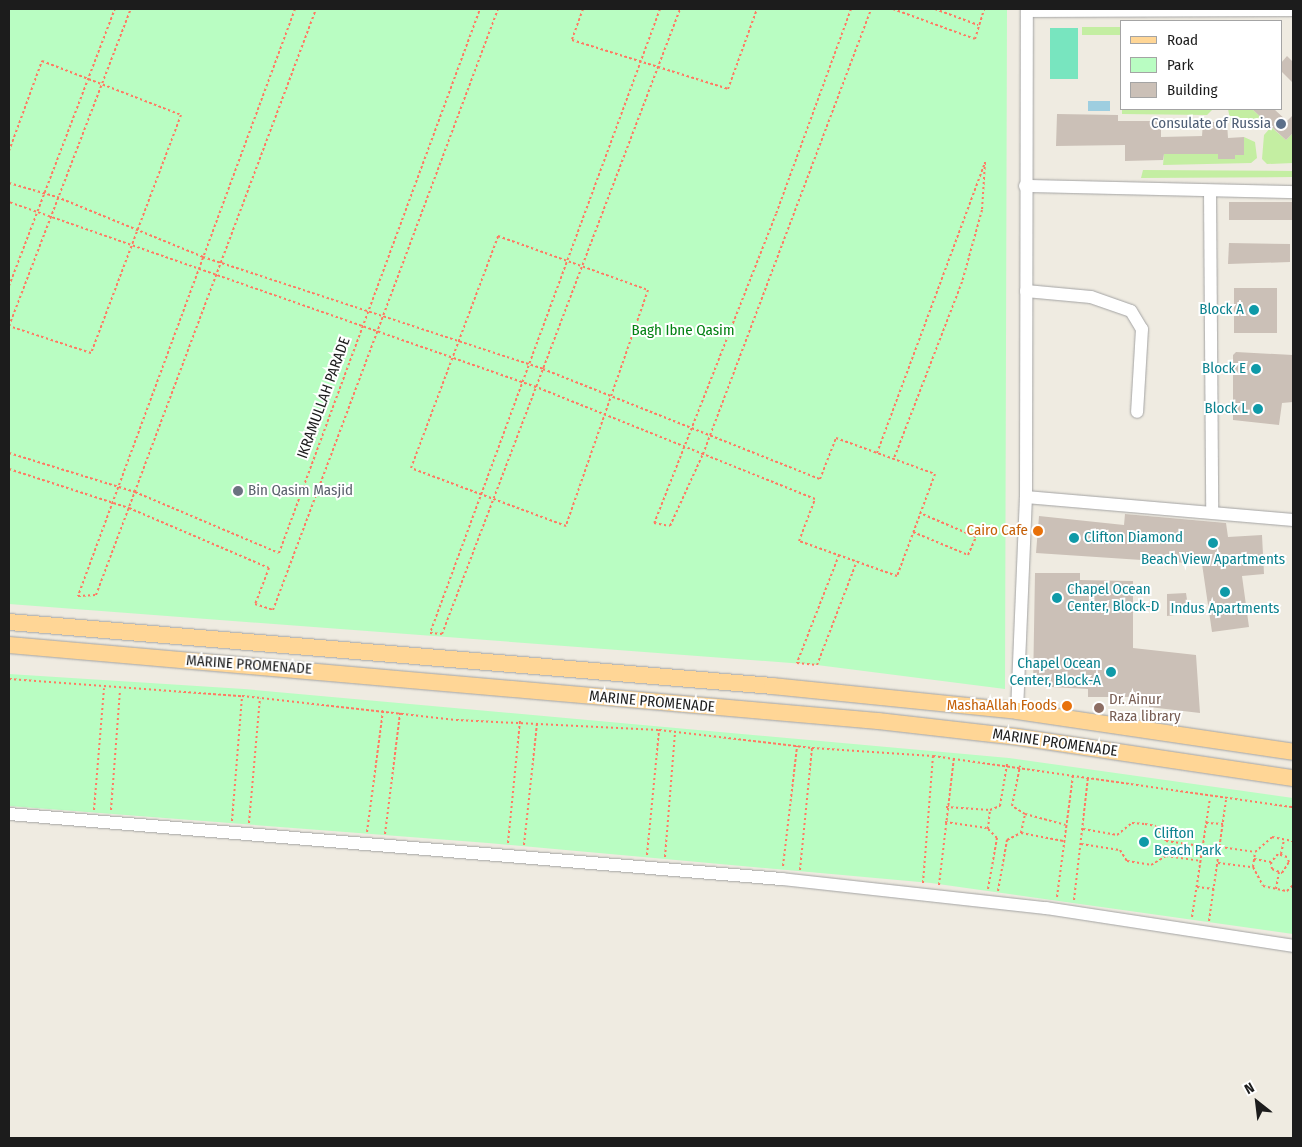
<!DOCTYPE html>
<style>
body{margin:0}
#map{position:relative;width:1302px;height:1147px;overflow:hidden;background:#efebe1;font-family:"Fira Sans Condensed",sans-serif}
div>[style]{position:absolute}
[style*='--x']{left:calc(var(--x)*1px);top:calc(var(--y)*1px);width:calc(var(--w)*1px);rotate:calc(var(--a)*1deg)}
.grass>*{inset:0;background:#c4eea2;transform-origin:0 0}
.park>*{inset:0;background:#b9fdc2}
.pitch>*{inset:0;background:#78e5bf;transform-origin:0 0}
.water>*{inset:0;background:#9ecee0;transform-origin:0 0}
.building>*{inset:0;background:#cbc0b7;transform-origin:0 0}
.path>*{height:2px;margin-top:-1px;transform-origin:0;background:repeating-linear-gradient(90deg,#ff7962 0 2.5px,transparent 0 5px)}
.roads{filter:drop-shadow(0 0 1px #a3a3a3) drop-shadow(0 0 1px #a3a3a3)}
.minor>*{height:12px;margin:-6px;padding:0 6px;transform-origin:6px;border-radius:6px;background:#fff}
.major>*{height:16px;margin:-8px;padding:0 8px;transform-origin:8px;border-radius:8px;background:#ffd696}
.dots>*{width:14px;height:14px;translate:-50% -50%;box-sizing:border-box;border:2px solid #fff;border-radius:50%}
span{translate:-50% -50%;white-space:nowrap;text-align:center;line-height:1.15;-webkit-text-stroke:4px #fff;paint-order:stroke}
.service-label{font-size:15px;color:#4e5e75}
.right{translate:-100% -50%;text-align:right}
.culture-label{font-size:15px;color:#0d838f}
.left{translate:0 -50%;text-align:left}
.park-label{font-size:15px;color:#038213}
.street-label{font-size:15px;color:#1c1c1c}
.worship-label{font-size:15px;color:#5b616d}
.food-label{font-size:15px;color:#c56008}
.education-label{font-size:15px;color:#785e54}
.frame{position:absolute;inset:0;border:10px solid #1c1c1c;pointer-events:none}
.legend{position:absolute;left:1120px;top:20px;width:162px;height:90px;box-sizing:border-box;background:#fff;border:1px solid #a4a4a4;margin:0;padding:6px 9px;list-style:none;font-size:15px;color:#1c1c1c}
.legend li{display:flex;align-items:center;gap:10px;height:25px}
.legend b{width:25px;border:1px solid #a4a4a4}
.north{position:absolute;left:1232px;top:1077px;width:50px;height:50px;-webkit-text-stroke:4px #fff;paint-order:stroke;rotate:331deg;font-size:14px;font-weight:700;line-height:20px;text-align:center;color:#1c1c1c}
.north::after{content:'';display:block;margin:auto;width:18px;height:22px;background:#1c1c1c;clip-path:polygon(50% 0,100% 100%,50% 72%,0 100%)}
</style>
<div id="map">
<div class="grass">
<div style="left:1121px;top:27px;width:8px;height:39px;rotate:90deg"></div>
<div style="clip-path:polygon(1122px 109px,1213px 109px,1207px 115px,1122px 114px)"></div>
<div style="clip-path:polygon(1228px 109px,1252px 109px,1263px 119px,1256px 126px,1231px 124px)"></div>
<div style="clip-path:polygon(1271px 127px,1286px 140px,1293px 133px,1293px 163px,1267px 164px,1262px 159px,1264px 135px)"></div>
<div style="clip-path:polygon(1244px 137px,1255px 142px,1257px 158px,1251px 163px,1163px 165px,1164px 154px,1218px 154px,1218px 159px,1235px 159px,1235px 155px,1244px 155px)"></div>
<div style="clip-path:polygon(1143px 170px,1293px 171px,1293px 177px,1141px 178px)"></div>
</div>
<div class="park">
<div style="clip-path:polygon(9px 9px,1007px 9px,1005px 689px,817px 665px,9px 604px)"></div>
<div style="clip-path:polygon(9px 674px,244px 689px,1009px 758px,1293px 798px,1293px 934px,931px 883px,488px 843px,9px 806px)"></div>
</div>
<div class="pitch">
<div style="left:1050px;top:28px;width:28px;height:51px"></div>
</div>
<div class="water">
<div style="left:1088px;top:101px;width:22px;height:10px"></div>
</div>
<div class="building">
<div style="clip-path:polygon(1287px 56px,1293px 62px,1293px 83px,1281px 71px,1281px 63px)"></div>
<div style="clip-path:polygon(1252px 109px,1274px 109px,1287px 121px,1293px 115px,1293px 133px,1286px 140px)"></div>
<div style="clip-path:polygon(1057px 114px,1118px 115px,1118px 121px,1161px 121px,1161px 137px,1202px 136px,1203px 122px,1227px 122px,1228px 138px,1244px 137px,1244px 155px,1235px 155px,1235px 159px,1218px 159px,1218px 154px,1164px 154px,1163px 160px,1125px 161px,1125px 145px,1056px 146px)"></div>
<div style="left:1229px;top:202px;width:64px;height:18px"></div>
<div style="clip-path:polygon(1229px 243px,1290px 244px,1290px 262px,1228px 264px)"></div>
<div style="left:1234px;top:288px;width:43px;height:45px"></div>
<div style="clip-path:polygon(1236px 352px,1293px 355px,1293px 402px,1282px 403px,1279px 425px,1233px 420px,1233px 355px)"></div>
<div style="clip-path:polygon(1125px 514px,1226px 523px,1228px 537px,1262px 535px,1264px 574px,1242px 576px,1249px 627px,1212px 632px,1202px 564px,1036px 553px,1039px 516px,1124px 525px)"></div>
<div style="clip-path:polygon(1035px 573px,1080px 573px,1080px 580px,1133px 581px,1133px 648px,1196px 655px,1200px 713px,1149px 707px,1148px 697px,1088px 697px,1088px 689px,1033px 686px)"></div>
<div style="clip-path:polygon(1186px 593px,1189px 613px,1167px 616px,1167px 594px)"></div>
</div>
<div class="path">
<div style="--x:295;--y:9;--w:626;--a:110.29"></div>
<div style="--x:78;--y:596;--w:18;--a:-3"></div>
<div style="--x:96;--y:595;--w:626;--a:-69.42"></div>
<div style="--x:583;--y:9;--w:33;--a:110"></div>
<div style="--x:572;--y:40;--w:164;--a:17.4"></div>
<div style="--x:728;--y:89;--w:85;--a:-70.1"></div>
<div style="--x:660;--y:9;--w:665;--a:110.23"></div>
<div style="--x:430;--y:633;--w:12;--a:5"></div>
<div style="--x:442;--y:634;--w:669;--a:-69.15"></div>
<div style="--x:851;--y:9;--w:218;--a:110.1"></div>
<div style="--x:776;--y:214;--w:332;--a:111.5"></div>
<div style="--x:654;--y:523;--w:16;--a:11"></div>
<div style="--x:670;--y:526;--w:79;--a:-65.4"></div>
<div style="--x:703;--y:454;--w:476;--a:-69.3"></div>
<div style="--x:893;--y:9;--w:87;--a:20.1"></div>
<div style="--x:975;--y:39;--w:31;--a:-73"></div>
<div style="--x:935;--y:9;--w:46;--a:20.4"></div>
<div style="--x:9;--y:151;--w:96;--a:-69.9"></div>
<div style="--x:42;--y:61;--w:149;--a:21.2"></div>
<div style="--x:181;--y:115;--w:254;--a:110.7"></div>
<div style="--x:91;--y:353;--w:86;--a:-161.8"></div>
<div style="--x:9;--y:183;--w:50;--a:16.3"></div>
<div style="--x:57;--y:197;--w:158;--a:22.3"></div>
<div style="--x:203;--y:257;--w:358;--a:18.2"></div>
<div style="--x:543;--y:369;--w:298;--a:21.7"></div>
<div style="--x:820;--y:479;--w:44;--a:-68.7"></div>
<div style="--x:836;--y:438;--w:105;--a:20"></div>
<div style="--x:935;--y:474;--w:109;--a:110.4"></div>
<div style="--x:897;--y:576;--w:104;--a:-160.3"></div>
<div style="--x:799;--y:541;--w:45;--a:-69.1"></div>
<div style="--x:815;--y:499;--w:301;--a:-158.1"></div>
<div style="--x:536;--y:387;--w:559;--a:-160.66"></div>
<div style="--x:498;--y:236;--w:159;--a:19.8"></div>
<div style="--x:648;--y:290;--w:250;--a:109.2"></div>
<div style="--x:566;--y:526;--w:165;--a:-159.5"></div>
<div style="--x:411;--y:468;--w:248;--a:-69.4"></div>
<div style="--x:9;--y:286;--w:297;--a:-69.1"></div>
<div style="--x:9;--y:326;--w:340;--a:-69"></div>
<div style="--x:9;--y:453;--w:132;--a:17.2"></div>
<div style="--x:135;--y:492;--w:156;--a:23"></div>
<div style="--x:279;--y:553;--w:580;--a:-69.72"></div>
<div style="--x:877;--y:453;--w:310;--a:-69.6"></div>
<div style="--x:985;--y:162;--w:48;--a:93.6"></div>
<div style="--x:982;--y:210;--w:75;--a:105.5"></div>
<div style="--x:962;--y:282;--w:189;--a:111.1"></div>
<div style="--x:9;--y:469;--w:126;--a:18"></div>
<div style="--x:129;--y:508;--w:152;--a:23.2"></div>
<div style="--x:269;--y:568;--w:39;--a:111"></div>
<div style="--x:255;--y:604;--w:19;--a:18"></div>
<div style="--x:273;--y:610;--w:642;--a:-69.48"></div>
<div style="--x:913;--y:532;--w:60;--a:22.7"></div>
<div style="--x:968;--y:555;--w:20;--a:-66"></div>
<div style="--x:976;--y:537;--w:61;--a:-156.8"></div>
<div style="--x:839;--y:555;--w:116;--a:111.3"></div>
<div style="--x:797;--y:663;--w:20;--a:6"></div>
<div style="--x:817;--y:665;--w:111;--a:-69"></div>
<div style="--x:9;--y:679;--w:234;--a:4.2"></div>
<div style="--x:242;--y:696;--w:215;--a:6.4"></div>
<div style="--x:456;--y:720;--w:203;--a:2.8"></div>
<div style="--x:659;--y:730;--w:154;--a:6.7"></div>
<div style="--x:812;--y:748;--w:121;--a:3.8"></div>
<div style="--x:933;--y:756;--w:364;--a:8.1"></div>
<div style="--x:946;--y:807;--w:44;--a:3.9"></div>
<div style="--x:94;--y:810;--w:122;--a:-85.3"></div>
<div style="--x:111;--y:810;--w:120;--a:-85.7"></div>
<div style="--x:1025;--y:814;--w:42;--a:15"></div>
<div style="--x:232;--y:821;--w:125;--a:-85.4"></div>
<div style="--x:945;--y:822;--w:42;--a:8.1"></div>
<div style="--x:249;--y:823;--w:125;--a:-85"></div>
<div style="--x:1206;--y:823;--w:18;--a:3"></div>
<div style="--x:1083;--y:829;--w:35;--a:10"></div>
<div style="--x:1117;--y:835;--w:19;--a:-39"></div>
<div style="--x:1132;--y:823;--w:13;--a:4"></div>
<div style="--x:1145;--y:824;--w:11;--a:10"></div>
<div style="--x:1156;--y:826;--w:18;--a:56"></div>
<div style="--x:1166;--y:841;--w:37;--a:8"></div>
<div style="--x:367;--y:832;--w:123;--a:-82.5"></div>
<div style="--x:1021;--y:833;--w:43;--a:10.8"></div>
<div style="--x:385;--y:834;--w:122;--a:-82.9"></div>
<div style="--x:508;--y:843;--w:123;--a:-84.4"></div>
<div style="--x:1081;--y:844;--w:39;--a:9"></div>
<div style="--x:1120;--y:850;--w:13;--a:58"></div>
<div style="--x:1127;--y:861;--w:24;--a:9"></div>
<div style="--x:1151;--y:865;--w:17;--a:-31"></div>
<div style="--x:1166;--y:856;--w:35;--a:8"></div>
<div style="--x:524;--y:845;--w:123;--a:-83.9"></div>
<div style="--x:1220;--y:847;--w:35;--a:8"></div>
<div style="--x:1255;--y:852;--w:23;--a:-41"></div>
<div style="--x:1272;--y:837;--w:21;--a:11"></div>
<div style="--x:1281;--y:854;--w:14;--a:-78"></div>
<div style="--x:647;--y:855;--w:126;--a:-84.5"></div>
<div style="--x:665;--y:857;--w:125;--a:-85.4"></div>
<div style="--x:1254;--y:859;--w:17;--a:10"></div>
<div style="--x:1271;--y:862;--w:7;--a:82"></div>
<div style="--x:1272;--y:869;--w:11;--a:22"></div>
<div style="--x:1282;--y:873;--w:13;--a:-58"></div>
<div style="--x:1289;--y:862;--w:5;--a:-112"></div>
<div style="--x:1287;--y:857;--w:9;--a:-162"></div>
<div style="--x:1278;--y:854;--w:11;--a:131"></div>
<div style="--x:1218;--y:863;--w:35;--a:7"></div>
<div style="--x:1253;--y:867;--w:21;--a:62"></div>
<div style="--x:1263;--y:886;--w:25;--a:12"></div>
<div style="--x:1287;--y:891;--w:8;--a:-45"></div>
<div style="--x:783;--y:866;--w:121;--a:-83.3"></div>
<div style="--x:1253;--y:867;--w:15;--a:-82"></div>
<div style="--x:800;--y:870;--w:123;--a:-84.4"></div>
<div style="--x:923;--y:883;--w:127;--a:-85.5"></div>
<div style="--x:939;--y:885;--w:128;--a:-83.3"></div>
<div style="--x:1197;--y:887;--w:17;--a:7"></div>
<div style="--x:988;--y:889;--w:52;--a:-80"></div>
<div style="--x:997;--y:838;--w:13;--a:-135"></div>
<div style="--x:988;--y:829;--w:19;--a:-84"></div>
<div style="--x:990;--y:810;--w:11;--a:-22"></div>
<div style="--x:1000;--y:806;--w:43;--a:-80.5"></div>
<div style="--x:1276;--y:889;--w:17;--a:-80"></div>
<div style="--x:998;--y:891;--w:52;--a:-80"></div>
<div style="--x:1007;--y:840;--w:16;--a:-27"></div>
<div style="--x:1021;--y:833;--w:19;--a:-78"></div>
<div style="--x:1025;--y:814;--w:15;--a:-148"></div>
<div style="--x:1012;--y:806;--w:41;--a:-78.7"></div>
<div style="--x:1057;--y:897;--w:122;--a:-82.5"></div>
<div style="--x:1074;--y:900;--w:123;--a:-83.5"></div>
<div style="--x:1192;--y:917;--w:120;--a:-81.4"></div>
<div style="--x:1209;--y:921;--w:122;--a:-82"></div>
</div>
<div class="roads">
<div class="minor">
<div style="--x:1027;--y:11;--w:266;--a:-0.2"></div>
<div style="--x:1025;--y:186;--w:268;--a:1.3"></div>
<div style="--x:1210;--y:191;--w:319;--a:89.6"></div>
<div style="--x:1026;--y:291;--w:65;--a:5.3"></div>
<div style="--x:1091;--y:297;--w:42;--a:19.3"></div>
<div style="--x:1131;--y:311;--w:21;--a:59"></div>
<div style="--x:1142;--y:329;--w:83;--a:93.4"></div>
<div style="--x:1026;--y:497;--w:268;--a:4.9"></div>
<div style="--x:1017;--y:711;--w:214;--a:-87.6"></div>
<div style="--x:1026;--y:497;--w:488;--a:-89.9"></div>
<div style="--x:9;--y:814;--w:776;--a:4.81"></div>
<div style="--x:782;--y:879;--w:266;--a:6.3"></div>
<div style="--x:1046;--y:908;--w:250;--a:8.7"></div>
</div>
<div class="major">
<div style="--x:9;--y:622;--w:766;--a:4.79"></div>
<div style="--x:772;--y:686;--w:246;--a:5.8"></div>
<div style="--x:1017;--y:711;--w:279;--a:8.4"></div>
<div style="--x:9;--y:645;--w:872;--a:5"></div>
<div style="--x:878;--y:721;--w:141;--a:6.5"></div>
<div style="--x:1018;--y:737;--w:278;--a:8.5"></div>
</div>
</div>
<div class="dots">
<div style="left:1281px;top:124px;background:#5c6f8a"></div>
<div style="left:1254px;top:310px;background:#0f9aa8"></div>
<div style="left:1256px;top:369px;background:#0f9aa8"></div>
<div style="left:1258px;top:409px;background:#0f9aa8"></div>
<div style="left:238px;top:491px;background:#6b7280"></div>
<div style="left:1038px;top:531px;background:#e8710a"></div>
<div style="left:1074px;top:538px;background:#0f9aa8"></div>
<div style="left:1213px;top:543px;background:#0f9aa8"></div>
<div style="left:1225px;top:592px;background:#0f9aa8"></div>
<div style="left:1057px;top:598px;background:#0f9aa8"></div>
<div style="left:1111px;top:672px;background:#0f9aa8"></div>
<div style="left:1067px;top:706px;background:#e8710a"></div>
<div style="left:1099px;top:708px;background:#8d6e63"></div>
<div style="left:1144px;top:842px;background:#0f9aa8"></div>
</div>
<div class="service-label">
<span class="right" style="left:1271px;top:124px">Consulate of Russia</span>
</div>
<div class="culture-label">
<span class="right" style="left:1244px;top:310px">Block A</span>
<span class="right" style="left:1246px;top:369px">Block E</span>
<span class="right" style="left:1248px;top:409px">Block L</span>
<span class="left" style="left:1084px;top:538px">Clifton Diamond</span>
<span style="left:1213px;top:560px">Beach View Apartments</span>
<span class="left" style="left:1067px;top:598px">Chapel Ocean<br>Center, Block-D</span>
<span style="left:1225px;top:609px">Indus Apartments</span>
<span class="right" style="left:1101px;top:672px">Chapel Ocean<br>Center, Block-A</span>
<span class="left" style="left:1154px;top:842px">Clifton<br>Beach Park</span>
</div>
<div class="park-label">
<span style="left:683px;top:331px">Bagh Ibne Qasim</span>
</div>
<div class="street-label">
<span style="left:324px;top:398px;rotate:-70deg">IKRAMULLAH PARADE</span>
<span style="left:249px;top:665px;rotate:4deg">MARINE PROMENADE</span>
<span style="left:652px;top:702px;rotate:5deg">MARINE PROMENADE</span>
<span style="left:1055px;top:743px;rotate:8deg">MARINE PROMENADE</span>
</div>
<div class="worship-label">
<span class="left" style="left:248px;top:491px">Bin Qasim Masjid</span>
</div>
<div class="food-label">
<span class="right" style="left:1028px;top:531px">Cairo Cafe</span>
<span class="right" style="left:1057px;top:706px">MashaAllah Foods</span>
</div>
<div class="education-label">
<span class="left" style="left:1109px;top:708px">Dr. Ainur<br>Raza library</span>
</div>
<div class="frame"></div>
<ul class="legend">
<li><b style="height:6px;background:#ffd696"></b>Road</li>
<li><b style="height:14px;background:#b9fdc2"></b>Park</li>
<li><b style="height:14px;background:#cbc0b7"></b>Building</li>
</ul>
<div class="north">N</div>
</div>
